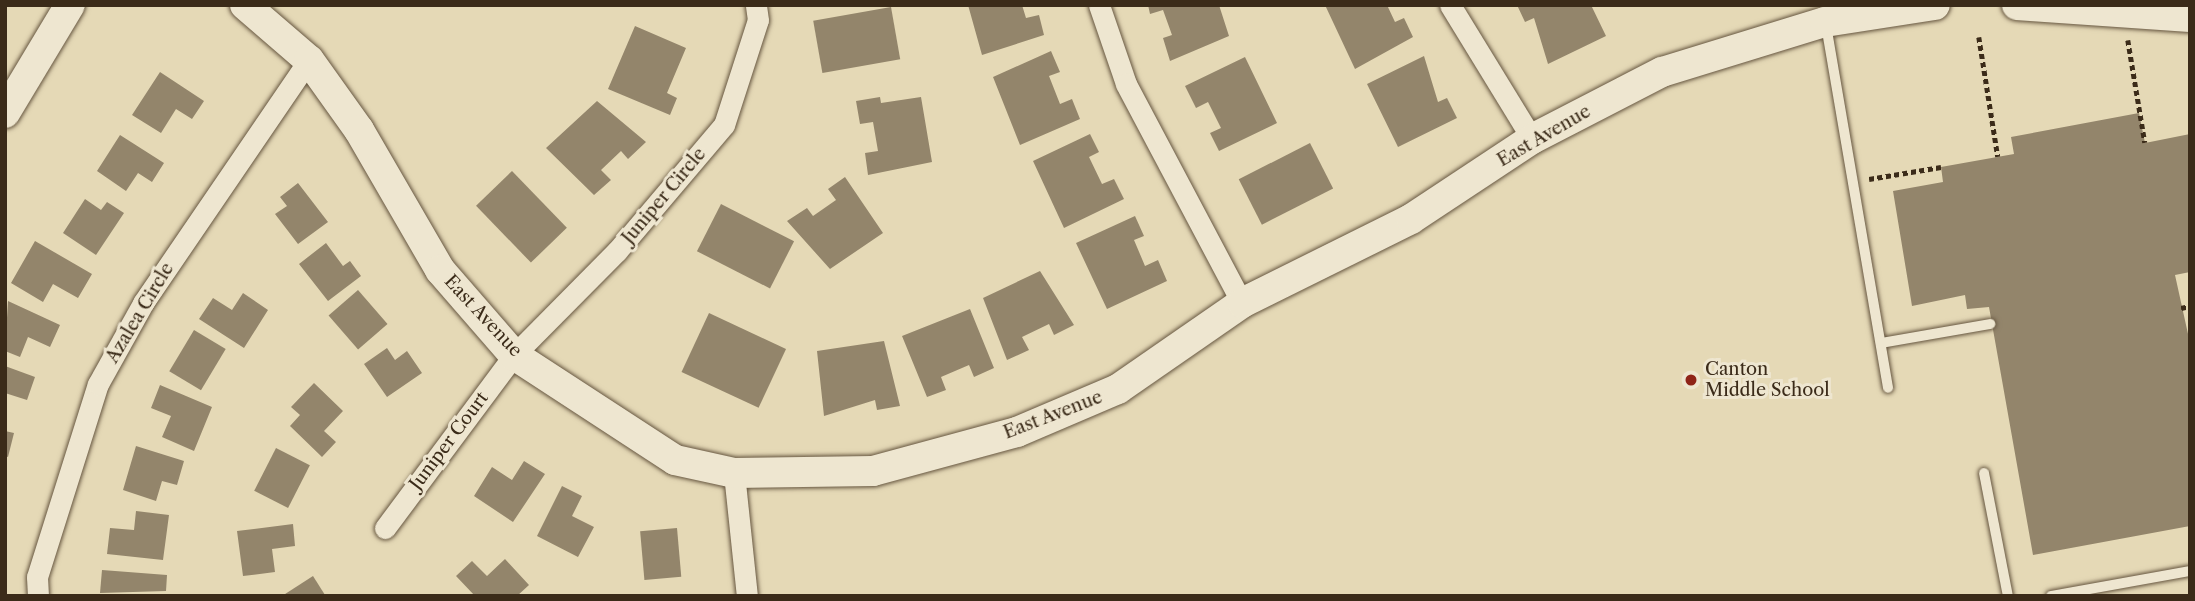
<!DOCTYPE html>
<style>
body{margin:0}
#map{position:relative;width:2195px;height:601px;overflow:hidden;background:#e5d9b6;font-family:"Libre Caslon Text",serif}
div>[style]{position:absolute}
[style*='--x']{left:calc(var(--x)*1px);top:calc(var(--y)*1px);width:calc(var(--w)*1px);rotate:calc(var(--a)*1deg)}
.building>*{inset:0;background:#93856b;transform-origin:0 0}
.path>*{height:4.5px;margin-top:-2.25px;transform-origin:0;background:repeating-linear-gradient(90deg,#3b2b19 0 5px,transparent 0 8.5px)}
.roads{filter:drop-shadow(0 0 2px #665640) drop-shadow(0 0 2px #665640)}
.lane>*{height:10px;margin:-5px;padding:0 5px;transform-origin:5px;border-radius:5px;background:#eee6d0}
.street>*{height:21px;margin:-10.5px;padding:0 10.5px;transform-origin:10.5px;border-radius:10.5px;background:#eee6d0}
.secondary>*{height:30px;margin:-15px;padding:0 15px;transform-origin:15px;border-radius:15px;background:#eee6d0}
.dots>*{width:19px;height:19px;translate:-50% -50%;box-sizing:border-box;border:4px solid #eee6d0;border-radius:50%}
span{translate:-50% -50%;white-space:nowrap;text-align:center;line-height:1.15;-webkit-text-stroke:6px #eee6d0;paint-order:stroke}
.street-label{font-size:18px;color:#3b2b19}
.poi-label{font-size:18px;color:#3b2b19}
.left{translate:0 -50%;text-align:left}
.frame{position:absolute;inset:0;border:7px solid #3b2b19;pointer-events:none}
</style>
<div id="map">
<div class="building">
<div style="clip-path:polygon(968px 5px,1022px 5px,1026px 18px,1039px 15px,1044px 35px,982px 55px)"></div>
<div style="clip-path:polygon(1148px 5px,1219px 5px,1229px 36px,1170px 61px,1163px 38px,1172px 35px,1163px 10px,1150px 14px)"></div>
<div style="clip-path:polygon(1325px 5px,1387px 5px,1395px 22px,1404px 18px,1413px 37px,1355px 69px)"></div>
<div style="clip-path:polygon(1517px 5px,1591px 5px,1606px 36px,1548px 64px,1534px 18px,1525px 22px)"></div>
<div style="left:891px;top:7px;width:53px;height:79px;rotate:80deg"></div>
<div style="clip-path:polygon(635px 26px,686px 48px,667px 93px,677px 98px,670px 115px,608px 89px)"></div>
<div style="clip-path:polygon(1051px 51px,1060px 72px,1049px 76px,1060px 104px,1072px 99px,1080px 119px,1020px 145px,993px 77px)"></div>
<div style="clip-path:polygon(1424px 56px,1438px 102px,1447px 98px,1457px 118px,1398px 147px,1367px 84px)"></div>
<div style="clip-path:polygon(1245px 57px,1277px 123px,1219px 151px,1210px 133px,1221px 128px,1208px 102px,1196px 108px,1185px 86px)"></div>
<div style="clip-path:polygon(160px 72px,204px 101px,192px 119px,176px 109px,161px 133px,132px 115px)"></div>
<div style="clip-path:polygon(880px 97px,881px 103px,921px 97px,932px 162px,868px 175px,865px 153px,878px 151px,873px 122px,860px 124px,856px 101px)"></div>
<div style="clip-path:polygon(597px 101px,646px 142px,628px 159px,621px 151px,601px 170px,611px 180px,594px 195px,546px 148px)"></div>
<div style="clip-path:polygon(2139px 113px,2145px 143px,2190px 134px,2190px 272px,2175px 275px,2190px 343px,2190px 526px,2033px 555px,1989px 307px,1967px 309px,1965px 295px,1912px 306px,1893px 191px,1943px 182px,1941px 167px,2014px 154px,2011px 137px)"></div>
<div style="clip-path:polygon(1090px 134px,1099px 152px,1089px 157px,1102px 184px,1114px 179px,1124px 199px,1064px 228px,1033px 161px)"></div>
<div style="clip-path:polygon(120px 135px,164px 163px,152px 182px,138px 173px,126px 191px,97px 171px)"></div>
<div style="left:1310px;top:143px;width:51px;height:80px;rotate:63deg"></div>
<div style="left:512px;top:171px;width:79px;height:50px;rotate:46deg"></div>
<div style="clip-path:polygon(845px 177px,883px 233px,830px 269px,787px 221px,807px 208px,813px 216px,836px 200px,828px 189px)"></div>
<div style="clip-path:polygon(298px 183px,328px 222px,298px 244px,275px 214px,287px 206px,280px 197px)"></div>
<div style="clip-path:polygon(85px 199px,101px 210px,107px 202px,124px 213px,96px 255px,63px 233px)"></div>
<div style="left:721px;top:204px;width:82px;height:53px;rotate:27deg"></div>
<div style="clip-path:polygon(1135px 216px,1144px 236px,1134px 240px,1145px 266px,1158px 260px,1167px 281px,1107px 309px,1076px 243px)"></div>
<div style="clip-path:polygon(35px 241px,92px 274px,78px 298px,53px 284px,43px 302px,11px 283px)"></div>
<div style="clip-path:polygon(326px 243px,343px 266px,350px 261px,361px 276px,328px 301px,299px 264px)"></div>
<div style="clip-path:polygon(1040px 271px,1074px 325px,1054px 335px,1049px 324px,1022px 337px,1029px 350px,1007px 360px,983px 298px)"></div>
<div style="left:358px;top:290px;width:45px;height:39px;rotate:49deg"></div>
<div style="clip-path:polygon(243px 293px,268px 310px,244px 348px,199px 319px,213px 298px,232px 310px)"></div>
<div style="clip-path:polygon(8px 301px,60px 325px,50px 347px,28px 337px,20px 357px,5px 351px)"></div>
<div style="clip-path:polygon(970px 309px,994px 368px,974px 377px,969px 365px,941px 377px,946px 390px,927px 397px,902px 336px)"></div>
<div style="left:709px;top:313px;width:85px;height:65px;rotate:25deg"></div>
<div style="left:194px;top:330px;width:37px;height:48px;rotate:31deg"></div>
<div style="clip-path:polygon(884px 341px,900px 406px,877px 410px,875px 400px,824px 416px,817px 351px)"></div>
<div style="clip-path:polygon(387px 348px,395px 360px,407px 351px,422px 373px,387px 397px,364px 364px)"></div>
<div style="clip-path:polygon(5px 366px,35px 377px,27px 400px,5px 393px)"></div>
<div style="clip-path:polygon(314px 383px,343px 411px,324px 431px,336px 442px,322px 457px,290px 426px,300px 415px,291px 407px)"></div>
<div style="clip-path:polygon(160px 385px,212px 407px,194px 451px,162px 437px,171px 416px,151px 408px)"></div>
<div style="clip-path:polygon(5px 431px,14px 433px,8px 457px,5px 456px)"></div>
<div style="clip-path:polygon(136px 446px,184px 461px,177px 485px,162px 481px,156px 501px,123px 490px)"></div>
<div style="left:276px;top:448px;width:38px;height:48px;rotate:27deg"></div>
<div style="clip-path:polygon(524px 461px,545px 474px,513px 522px,474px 496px,492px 467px,512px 480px)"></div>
<div style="clip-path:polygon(562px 486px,582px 496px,572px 516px,594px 527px,578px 557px,537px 536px)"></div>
<div style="clip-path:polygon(136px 511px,169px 515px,163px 560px,107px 554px,110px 528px,134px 530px)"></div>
<div style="clip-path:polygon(293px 524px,295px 546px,272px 549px,275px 572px,243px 576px,237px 531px)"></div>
<div style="left:677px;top:528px;width:49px;height:37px;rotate:85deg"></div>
<div style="clip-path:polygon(505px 559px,529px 585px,517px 596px,475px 596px,456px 576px,472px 561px,487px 576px)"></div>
<div style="clip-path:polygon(102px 570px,167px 575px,166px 591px,100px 593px)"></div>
<div style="clip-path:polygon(313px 576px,325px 595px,282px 596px)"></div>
</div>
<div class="path">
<div style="--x:1979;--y:37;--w:121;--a:81"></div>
<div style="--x:2128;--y:40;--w:104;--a:80.6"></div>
<div style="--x:1869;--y:179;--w:73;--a:-9.5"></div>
<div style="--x:2181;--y:308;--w:9;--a:-13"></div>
</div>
<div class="roads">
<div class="lane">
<div style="--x:1826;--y:25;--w:368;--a:80.3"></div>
<div style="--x:1881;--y:343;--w:111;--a:-9.9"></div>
<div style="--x:1984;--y:473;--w:125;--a:79"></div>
<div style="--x:2051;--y:596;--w:141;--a:-10.2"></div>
</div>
<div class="street">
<div style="--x:1099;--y:5;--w:83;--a:71.1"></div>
<div style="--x:1126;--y:84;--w:248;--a:62.1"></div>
<div style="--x:1450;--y:5;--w:157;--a:58.5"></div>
<div style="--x:734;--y:473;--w:124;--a:84"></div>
<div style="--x:385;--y:528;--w:216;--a:-53.3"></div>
<div style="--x:514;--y:355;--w:146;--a:-45.3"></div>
<div style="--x:617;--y:251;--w:165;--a:-49.7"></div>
<div style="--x:724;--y:125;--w:110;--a:-72.1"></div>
<div style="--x:758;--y:20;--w:15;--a:-98"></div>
<div style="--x:38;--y:596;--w:19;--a:-93"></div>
<div style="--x:37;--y:577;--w:202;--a:-72.5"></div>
<div style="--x:98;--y:384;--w:93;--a:-60.9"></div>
<div style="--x:143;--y:303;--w:294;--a:-55.7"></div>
</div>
<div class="secondary">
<div style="--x:245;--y:5;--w:84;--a:40.7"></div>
<div style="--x:309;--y:60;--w:86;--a:54.5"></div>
<div style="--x:359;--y:130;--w:162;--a:59.9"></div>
<div style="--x:440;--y:270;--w:113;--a:49"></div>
<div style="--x:514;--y:355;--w:192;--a:33.1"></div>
<div style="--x:675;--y:460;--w:60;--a:12.4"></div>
<div style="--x:734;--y:473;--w:139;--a:-0.8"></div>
<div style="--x:873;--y:471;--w:149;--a:-15.2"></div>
<div style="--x:1017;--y:432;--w:110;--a:-23.1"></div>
<div style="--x:1118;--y:389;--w:151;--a:-34.7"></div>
<div style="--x:1242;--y:303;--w:189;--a:-26.4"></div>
<div style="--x:1411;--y:219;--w:145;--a:-33.5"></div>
<div style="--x:1532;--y:139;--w:146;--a:-27.3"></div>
<div style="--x:1662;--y:72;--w:170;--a:-17.1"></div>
<div style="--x:1825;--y:22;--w:111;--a:-8.8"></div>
<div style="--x:2017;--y:5;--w:173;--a:4"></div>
<div style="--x:5;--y:113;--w:126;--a:-59"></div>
</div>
</div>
<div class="dots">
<div style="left:1691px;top:380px;background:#8f2418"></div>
</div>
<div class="street-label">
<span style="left:1544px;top:136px;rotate:-30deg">East Avenue</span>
<span style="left:664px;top:196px;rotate:-50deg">Juniper Circle</span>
<span style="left:140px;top:313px;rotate:-59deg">Azalea Circle</span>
<span style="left:483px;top:316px;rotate:47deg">East Avenue</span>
<span style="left:1053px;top:415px;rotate:-21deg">East Avenue</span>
<span style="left:449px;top:441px;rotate:-53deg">Juniper Court</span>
</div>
<div class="poi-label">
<span class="left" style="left:1705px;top:380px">Canton<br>Middle School</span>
</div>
<div class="frame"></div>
</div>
